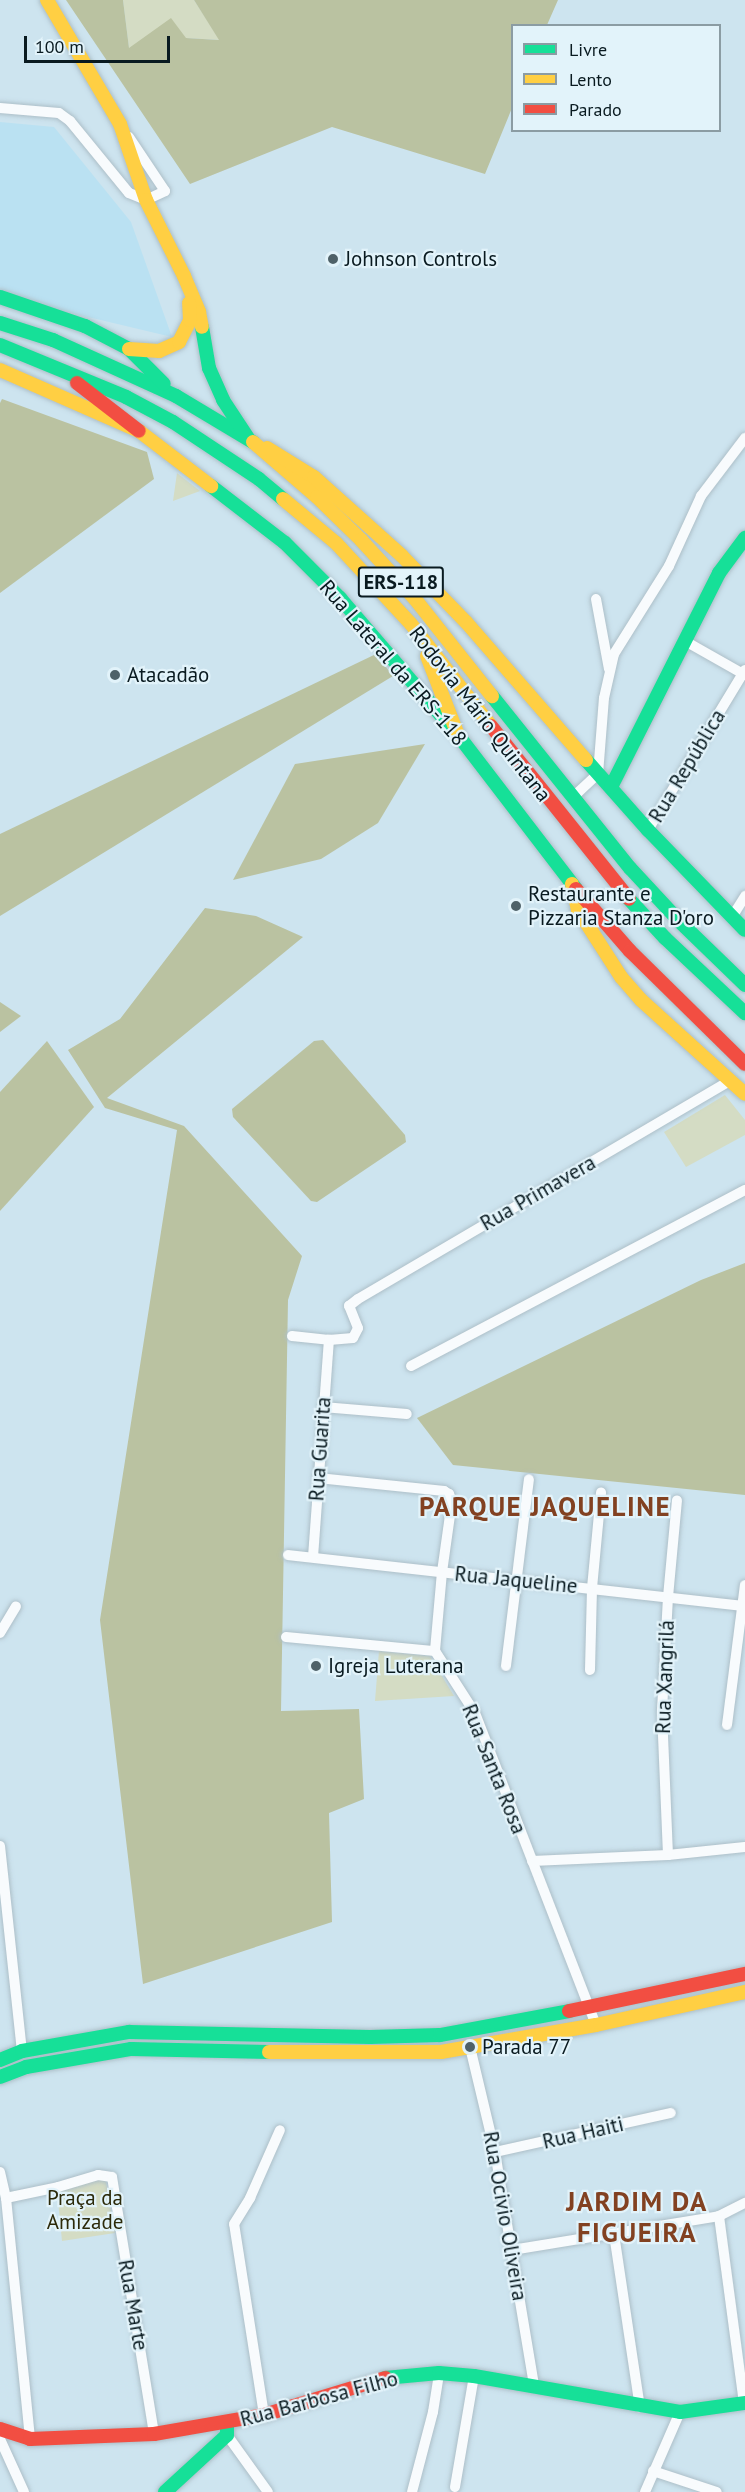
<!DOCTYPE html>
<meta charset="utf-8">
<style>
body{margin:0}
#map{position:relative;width:745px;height:2492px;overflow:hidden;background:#cde4ef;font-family:"PT Sans",sans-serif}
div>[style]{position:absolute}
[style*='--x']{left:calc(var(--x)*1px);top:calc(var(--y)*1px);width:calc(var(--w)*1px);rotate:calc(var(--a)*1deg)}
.built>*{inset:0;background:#bae1f2}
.green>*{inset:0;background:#d4dcc4}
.forest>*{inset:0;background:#bac2a1}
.roads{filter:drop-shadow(0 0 2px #adbfc8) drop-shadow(0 0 2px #adbfc8)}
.street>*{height:10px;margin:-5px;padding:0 5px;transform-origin:5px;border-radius:5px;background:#f8fbfd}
.fast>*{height:14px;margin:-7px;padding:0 7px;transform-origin:7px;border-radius:7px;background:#16e098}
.slow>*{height:14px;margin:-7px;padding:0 7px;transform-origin:7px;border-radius:7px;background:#ffcf43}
.jam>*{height:14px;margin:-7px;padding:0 7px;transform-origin:7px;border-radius:7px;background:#f24e42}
.dots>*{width:16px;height:16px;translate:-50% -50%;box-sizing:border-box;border:3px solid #e2f3fa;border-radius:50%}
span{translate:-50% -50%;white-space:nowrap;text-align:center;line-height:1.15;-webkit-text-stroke:4.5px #e2f3fa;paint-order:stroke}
.shield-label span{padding:2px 4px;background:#e2f3fa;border:2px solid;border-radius:4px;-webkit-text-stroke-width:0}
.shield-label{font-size:20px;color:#091a20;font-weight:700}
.poi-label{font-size:21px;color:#091a20}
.left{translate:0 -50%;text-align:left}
.street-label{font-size:21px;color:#091a20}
.park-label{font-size:21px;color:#2c2a0a}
.district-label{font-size:27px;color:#824121;font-weight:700;letter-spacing:1.5px}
.legend{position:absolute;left:511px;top:24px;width:210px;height:108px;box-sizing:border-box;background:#e2f3fa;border:2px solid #8b9ca3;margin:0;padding:8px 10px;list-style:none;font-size:18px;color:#091a20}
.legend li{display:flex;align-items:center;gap:12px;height:30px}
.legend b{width:30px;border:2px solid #8b9ca3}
.scale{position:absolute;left:24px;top:36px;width:146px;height:27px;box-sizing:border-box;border:3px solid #091a20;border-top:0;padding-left:8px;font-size:18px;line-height:21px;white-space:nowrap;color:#091a20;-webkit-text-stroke:4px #e2f3fa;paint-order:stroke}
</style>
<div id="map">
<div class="built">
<div style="clip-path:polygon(0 122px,54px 127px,131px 222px,172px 337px,0 296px)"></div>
</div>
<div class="green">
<div style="clip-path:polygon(123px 0,194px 0,220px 40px,186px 38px,129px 48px)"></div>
<div style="clip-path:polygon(177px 473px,200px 491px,173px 501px)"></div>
<div style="clip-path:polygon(725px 1095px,745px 1120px,745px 1135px,686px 1167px,664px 1132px)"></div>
<div style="clip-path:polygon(379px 1651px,430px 1656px,454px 1696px,375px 1701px)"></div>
<div style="clip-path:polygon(105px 2176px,115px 2233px,62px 2241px,57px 2190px)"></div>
</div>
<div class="forest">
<div style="clip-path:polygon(66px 0,123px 0,129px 48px,171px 18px,186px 38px,219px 40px,194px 0,558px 0,547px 25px,512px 26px,512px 108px,485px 174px,332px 127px,190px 184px)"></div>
<div style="clip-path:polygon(2px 399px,147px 452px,154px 479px,0 593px,0 403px)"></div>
<div style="clip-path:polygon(376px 654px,393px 676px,0 916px,0 834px)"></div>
<div style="clip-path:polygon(425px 744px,378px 823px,321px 859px,233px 880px,295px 764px)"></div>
<div style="clip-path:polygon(205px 908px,256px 916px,303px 937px,107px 1098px,184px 1126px,302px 1256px,288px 1300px,281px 1711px,359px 1709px,364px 1799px,329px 1813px,332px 1922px,143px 1984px,100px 1620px,177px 1130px,105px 1108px,68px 1050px,120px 1019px)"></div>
<div style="clip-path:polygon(0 1002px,21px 1016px,0 1032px)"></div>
<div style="clip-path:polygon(323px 1040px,405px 1135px,406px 1142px,317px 1202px,311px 1201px,233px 1117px,232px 1109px,314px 1041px)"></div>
<div style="clip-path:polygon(47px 1041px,94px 1107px,0 1211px,0 1092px)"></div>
<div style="clip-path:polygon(745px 1263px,745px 1495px,453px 1465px,417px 1418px,701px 1280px)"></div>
</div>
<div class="roads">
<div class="street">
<div style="--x:0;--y:108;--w:59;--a:4.8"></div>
<div style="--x:59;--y:113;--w:14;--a:36"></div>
<div style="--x:70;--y:121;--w:93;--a:50.7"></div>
<div style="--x:129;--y:193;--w:18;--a:22"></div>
<div style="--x:146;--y:200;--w:21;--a:-25"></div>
<div style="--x:165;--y:191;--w:65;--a:-123.7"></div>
<div style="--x:596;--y:599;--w:71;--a:79.5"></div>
<div style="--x:685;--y:641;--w:69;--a:29.5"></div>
<div style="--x:572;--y:798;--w:35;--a:-43"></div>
<div style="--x:598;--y:774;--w:76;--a:-85.5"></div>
<div style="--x:604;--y:698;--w:45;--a:-77.2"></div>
<div style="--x:614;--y:654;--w:104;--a:-58"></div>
<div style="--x:669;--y:566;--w:77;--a:-65.4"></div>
<div style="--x:701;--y:496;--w:73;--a:-52.8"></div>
<div style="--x:648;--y:830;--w:187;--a:-58.8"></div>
<div style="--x:732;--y:917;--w:25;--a:-58"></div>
<div style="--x:292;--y:1336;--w:37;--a:6"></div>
<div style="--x:329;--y:1340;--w:24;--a:-5"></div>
<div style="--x:353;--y:1338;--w:11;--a:-63"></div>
<div style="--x:358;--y:1328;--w:24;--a:-112"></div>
<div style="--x:349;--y:1306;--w:11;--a:-38"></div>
<div style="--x:358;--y:1299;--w:430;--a:-30.4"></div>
<div style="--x:411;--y:1366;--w:378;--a:-27.8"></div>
<div style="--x:323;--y:1407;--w:84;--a:4.8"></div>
<div style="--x:318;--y:1478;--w:127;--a:5.9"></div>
<div style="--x:444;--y:1491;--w:6;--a:31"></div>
<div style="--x:449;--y:1494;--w:8;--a:67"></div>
<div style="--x:452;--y:1501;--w:72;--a:98"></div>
<div style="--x:442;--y:1572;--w:79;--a:95.1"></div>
<div style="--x:435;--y:1651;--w:74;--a:57.2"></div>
<div style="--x:475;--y:1713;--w:335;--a:68.8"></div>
<div style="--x:288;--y:1555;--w:460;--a:6.4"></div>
<div style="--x:313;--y:1557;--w:218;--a:-85.8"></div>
<div style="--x:0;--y:1633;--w:31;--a:-59"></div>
<div style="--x:286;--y:1637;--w:150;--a:5.4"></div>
<div style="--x:506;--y:1666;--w:188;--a:-83"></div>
<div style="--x:590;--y:1670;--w:82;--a:-88.6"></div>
<div style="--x:592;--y:1588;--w:96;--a:-84.6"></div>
<div style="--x:727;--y:1725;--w:141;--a:-82.7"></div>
<div style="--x:0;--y:1846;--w:206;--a:83.9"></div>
<div style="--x:668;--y:1855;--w:144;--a:-92.4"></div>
<div style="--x:662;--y:1711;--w:114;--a:-87"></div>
<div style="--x:668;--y:1597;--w:97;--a:-84.7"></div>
<div style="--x:532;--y:1861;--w:136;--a:-2.5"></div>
<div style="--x:668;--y:1855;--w:77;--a:-5.9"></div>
<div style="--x:470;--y:2047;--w:108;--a:76.6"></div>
<div style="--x:495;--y:2152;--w:237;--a:80.5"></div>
<div style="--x:495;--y:2152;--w:180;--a:-12.5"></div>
<div style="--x:0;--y:2172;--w:27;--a:77"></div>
<div style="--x:6;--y:2198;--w:242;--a:84.3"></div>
<div style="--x:6;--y:2198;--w:53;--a:-11.9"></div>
<div style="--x:58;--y:2187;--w:42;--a:-16.7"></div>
<div style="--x:98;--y:2175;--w:14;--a:8"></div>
<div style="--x:112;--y:2177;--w:260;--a:80.7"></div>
<div style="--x:719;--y:2216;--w:189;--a:82.4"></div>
<div style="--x:614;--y:2234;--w:175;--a:81.5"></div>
<div style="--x:512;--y:2250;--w:210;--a:-9.3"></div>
<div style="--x:719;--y:2216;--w:29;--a:-27"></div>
<div style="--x:264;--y:2415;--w:193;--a:-98.9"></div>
<div style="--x:234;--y:2224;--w:31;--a:-58"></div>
<div style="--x:250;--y:2198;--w:74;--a:-66.2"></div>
<div style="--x:227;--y:2435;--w:70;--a:54.3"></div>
<div style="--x:0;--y:2439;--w:58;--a:65.6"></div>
<div style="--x:653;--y:2471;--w:67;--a:18.2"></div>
<div style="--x:455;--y:2487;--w:113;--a:-80.3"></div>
<div style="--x:412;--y:2492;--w:83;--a:-75.3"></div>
<div style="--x:433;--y:2412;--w:39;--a:-81"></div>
<div style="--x:645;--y:2492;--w:87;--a:-66.4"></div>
</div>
<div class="fast">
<div style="--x:0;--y:297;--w:90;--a:18.8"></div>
<div style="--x:85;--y:326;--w:50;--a:27.6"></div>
<div style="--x:0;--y:323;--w:56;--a:17.8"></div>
<div style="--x:53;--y:340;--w:135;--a:24.5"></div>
<div style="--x:176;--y:396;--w:90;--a:30.9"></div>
<div style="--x:202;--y:327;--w:42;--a:80.3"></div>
<div style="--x:209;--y:368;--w:35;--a:66"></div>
<div style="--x:223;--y:400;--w:45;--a:56.7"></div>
<div style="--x:0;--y:345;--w:136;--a:22.4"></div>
<div style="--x:126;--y:397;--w:53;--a:28"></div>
<div style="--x:173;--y:422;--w:103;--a:33.5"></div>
<div style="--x:259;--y:479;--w:31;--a:40"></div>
<div style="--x:129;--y:349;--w:49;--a:45"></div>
<div style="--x:211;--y:486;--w:93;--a:37.6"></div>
<div style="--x:285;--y:543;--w:78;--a:45"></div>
<div style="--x:340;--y:598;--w:181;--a:49.3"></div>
<div style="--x:458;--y:735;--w:194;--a:52.5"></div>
<div style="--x:492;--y:696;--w:221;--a:51.3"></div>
<div style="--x:630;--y:868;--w:72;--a:47.2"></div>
<div style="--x:679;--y:921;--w:92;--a:44.1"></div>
<div style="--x:586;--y:760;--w:94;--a:48.5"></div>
<div style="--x:648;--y:830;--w:139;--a:45.9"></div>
<div style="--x:611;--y:787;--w:240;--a:-63.2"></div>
<div style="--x:719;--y:573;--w:44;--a:-53.4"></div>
<div style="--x:629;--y:899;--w:53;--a:47.3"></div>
<div style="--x:665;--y:938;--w:110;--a:43.2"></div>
<div style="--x:0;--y:2060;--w:24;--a:-22"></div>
<div style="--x:22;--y:2051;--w:109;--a:-10.1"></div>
<div style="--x:129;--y:2032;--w:241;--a:1.2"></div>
<div style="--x:370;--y:2037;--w:70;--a:-1.6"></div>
<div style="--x:440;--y:2035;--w:131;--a:-10.5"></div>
<div style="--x:0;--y:2077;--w:28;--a:-21"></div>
<div style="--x:26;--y:2067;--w:107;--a:-9.7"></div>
<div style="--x:131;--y:2049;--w:138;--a:1.2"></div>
<div style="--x:385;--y:2378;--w:54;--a:-5.3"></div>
<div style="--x:439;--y:2373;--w:35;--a:5"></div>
<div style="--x:474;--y:2376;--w:209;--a:9.9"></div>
<div style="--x:680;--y:2412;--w:66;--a:-7.9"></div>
<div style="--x:165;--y:2492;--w:84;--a:-42.6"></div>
<div style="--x:227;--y:2435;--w:12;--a:-90"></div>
</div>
<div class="slow">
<div style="--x:47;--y:0;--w:144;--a:59.5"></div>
<div style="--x:120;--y:124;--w:80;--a:71.1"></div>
<div style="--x:146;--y:200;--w:85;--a:63.4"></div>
<div style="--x:184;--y:276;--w:39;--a:67"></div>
<div style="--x:199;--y:312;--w:15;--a:79"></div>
<div style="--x:129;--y:349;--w:30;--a:4"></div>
<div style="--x:159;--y:351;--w:22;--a:-24"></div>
<div style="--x:179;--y:342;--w:25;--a:-63"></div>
<div style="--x:190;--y:320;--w:17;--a:-93"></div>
<div style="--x:0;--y:370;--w:152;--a:23.7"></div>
<div style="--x:139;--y:431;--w:91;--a:37.4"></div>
<div style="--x:253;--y:442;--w:84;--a:40.7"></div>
<div style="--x:317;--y:497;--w:62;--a:44.3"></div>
<div style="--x:361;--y:540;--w:80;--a:47.5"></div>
<div style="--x:415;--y:599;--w:124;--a:51.6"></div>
<div style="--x:267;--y:448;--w:55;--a:31.7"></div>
<div style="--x:314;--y:477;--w:118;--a:41.9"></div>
<div style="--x:402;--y:556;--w:92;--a:45.9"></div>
<div style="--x:466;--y:622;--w:183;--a:49"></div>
<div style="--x:283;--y:499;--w:69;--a:39.7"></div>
<div style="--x:336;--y:543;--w:110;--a:47.2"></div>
<div style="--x:411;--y:624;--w:130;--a:51.9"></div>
<div style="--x:427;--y:656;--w:85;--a:68.6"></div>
<div style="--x:572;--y:884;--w:27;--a:77"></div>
<div style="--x:578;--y:910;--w:80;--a:57.3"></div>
<div style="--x:621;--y:977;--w:30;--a:49"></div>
<div style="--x:641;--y:1000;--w:140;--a:42.1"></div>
<div style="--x:269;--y:2052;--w:172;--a:0"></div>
<div style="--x:441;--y:2052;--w:157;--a:-9.9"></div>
<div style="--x:596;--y:2025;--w:153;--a:-12.5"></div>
</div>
<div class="jam">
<div style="--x:77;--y:383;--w:78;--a:37.7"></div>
<div style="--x:491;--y:726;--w:221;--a:51.4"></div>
<div style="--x:576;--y:889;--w:82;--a:48.9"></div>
<div style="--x:630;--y:951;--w:161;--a:44.5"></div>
<div style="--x:569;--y:2011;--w:180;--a:-11.9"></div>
<div style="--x:0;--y:2429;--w:32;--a:18"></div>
<div style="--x:30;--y:2439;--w:124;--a:-2.3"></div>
<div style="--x:154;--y:2434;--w:112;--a:-9.8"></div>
<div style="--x:264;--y:2415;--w:127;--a:-17"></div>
</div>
</div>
<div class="dots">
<div style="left:333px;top:259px;background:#4e6168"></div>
<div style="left:115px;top:675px;background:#4e6168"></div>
<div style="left:516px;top:906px;background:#4e6168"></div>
<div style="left:316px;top:1666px;background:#4e6168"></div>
<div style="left:470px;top:2047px;background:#4e6168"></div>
</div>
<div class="shield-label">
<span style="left:401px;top:582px">ERS-118</span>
</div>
<div class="poi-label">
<span class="left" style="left:345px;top:259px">Johnson Controls</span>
<span class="left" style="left:127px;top:675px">Atacadão</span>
<span class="left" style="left:528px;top:906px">Restaurante e<br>Pizzaria Stanza D'oro</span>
<span class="left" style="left:328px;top:1666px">Igreja Luterana</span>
<span class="left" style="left:482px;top:2047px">Parada 77</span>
</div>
<div class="street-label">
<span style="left:393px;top:663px;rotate:49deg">Rua Lateral da ERS-118</span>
<span style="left:480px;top:714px;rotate:52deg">Rodovia Mário Quintana</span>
<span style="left:687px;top:766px;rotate:-59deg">Rua República</span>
<span style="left:538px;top:1193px;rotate:-30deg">Rua Primavera</span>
<span style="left:320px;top:1449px;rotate:-86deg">Rua Guarita</span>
<span style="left:516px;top:1580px;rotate:6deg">Rua Jaqueline</span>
<span style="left:665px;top:1677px;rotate:-88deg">Rua Xangrilá</span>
<span style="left:494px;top:1769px;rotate:68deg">Rua Santa Rosa</span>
<span style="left:583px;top:2133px;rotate:-13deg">Rua Haiti</span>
<span style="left:505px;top:2216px;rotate:80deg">Rua Ocivio Oliveira</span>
<span style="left:133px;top:2305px;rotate:80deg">Rua Marte</span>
<span style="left:319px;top:2399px;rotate:-15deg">Rua Barbosa Filho</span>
</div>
<div class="park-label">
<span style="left:85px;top:2210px">Praça da<br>Amizade</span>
</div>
<div class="district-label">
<span style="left:545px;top:1507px">PARQUE JAQUELINE</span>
<span style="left:637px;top:2217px">JARDIM DA<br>FIGUEIRA</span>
</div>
<ul class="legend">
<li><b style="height:8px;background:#16e098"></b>Livre</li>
<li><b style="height:8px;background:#ffcf43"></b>Lento</li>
<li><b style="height:8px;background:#f24e42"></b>Parado</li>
</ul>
<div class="scale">100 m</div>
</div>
